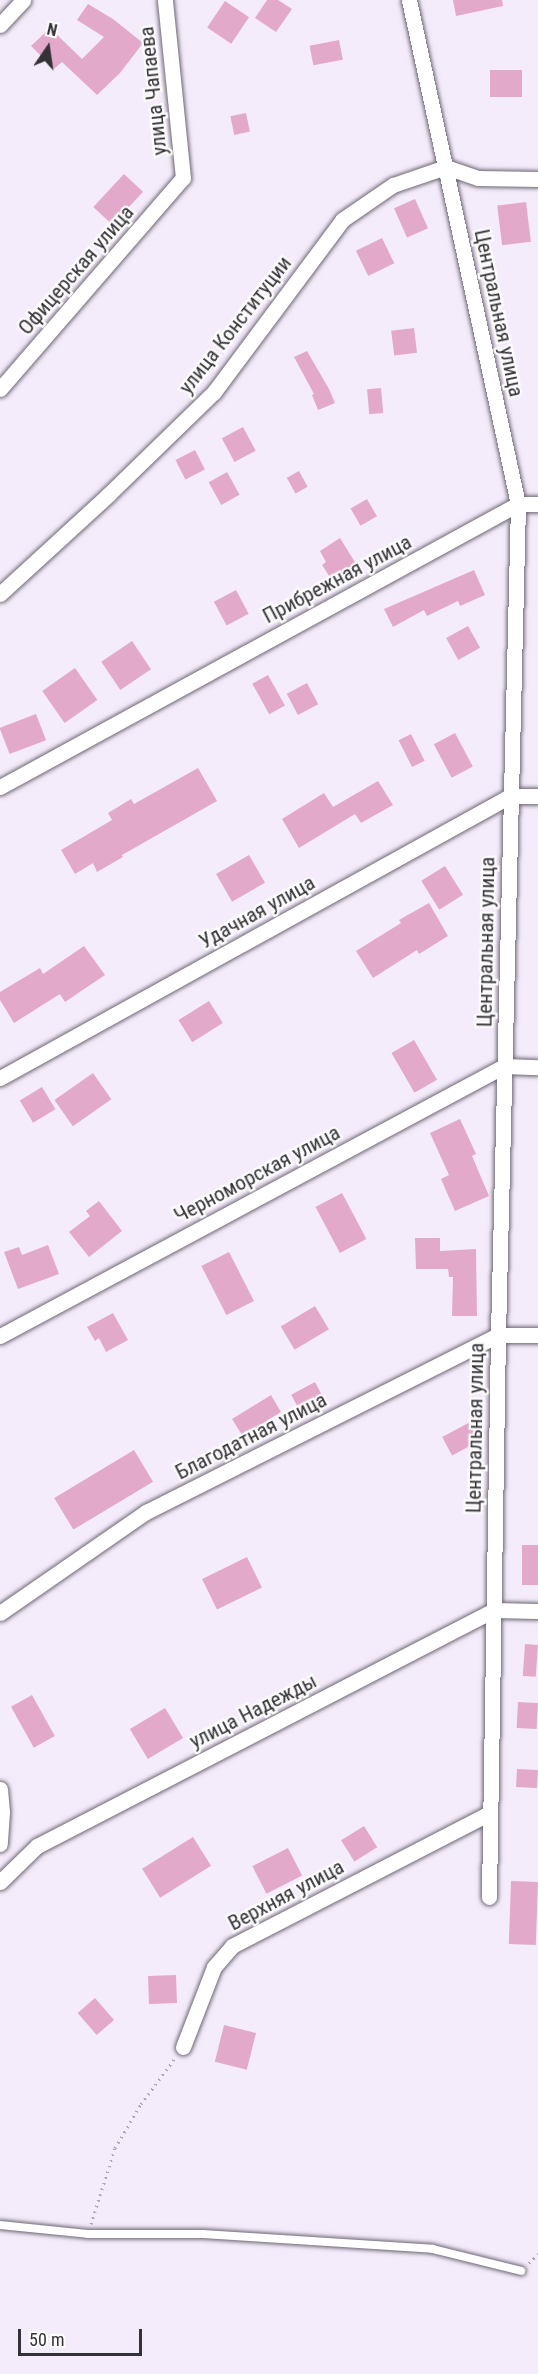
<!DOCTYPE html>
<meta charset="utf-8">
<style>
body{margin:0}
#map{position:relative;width:538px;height:2374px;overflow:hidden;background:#f5ecfb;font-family:"Roboto Condensed",sans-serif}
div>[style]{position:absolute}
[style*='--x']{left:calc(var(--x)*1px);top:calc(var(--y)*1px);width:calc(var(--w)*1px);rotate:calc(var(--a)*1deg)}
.building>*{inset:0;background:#e3a9cb;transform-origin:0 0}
.path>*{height:3px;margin-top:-1.5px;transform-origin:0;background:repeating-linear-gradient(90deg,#aea7b3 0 1.5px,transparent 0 6px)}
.roads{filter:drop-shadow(0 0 2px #6e6673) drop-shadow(0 0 2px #6e6673)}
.service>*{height:8px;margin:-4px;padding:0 4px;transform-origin:4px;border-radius:4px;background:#fff}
.minor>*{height:15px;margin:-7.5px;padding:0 7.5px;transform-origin:7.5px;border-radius:7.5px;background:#fff}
span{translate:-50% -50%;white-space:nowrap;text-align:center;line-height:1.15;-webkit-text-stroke:4.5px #fdfdfd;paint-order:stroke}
.street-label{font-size:21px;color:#343137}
.north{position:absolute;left:18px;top:18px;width:60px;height:60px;-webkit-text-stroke:4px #fdfdfd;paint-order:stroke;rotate:13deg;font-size:16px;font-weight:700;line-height:24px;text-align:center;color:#343137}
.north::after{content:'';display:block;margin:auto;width:21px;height:27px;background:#343137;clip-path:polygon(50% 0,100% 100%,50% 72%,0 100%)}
.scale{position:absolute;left:18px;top:2329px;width:124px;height:27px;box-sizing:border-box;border:3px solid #343137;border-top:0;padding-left:8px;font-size:18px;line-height:21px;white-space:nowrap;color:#343137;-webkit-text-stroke:4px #fdfdfd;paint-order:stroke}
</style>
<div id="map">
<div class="building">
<div style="clip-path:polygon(267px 0,278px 0,292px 9px,276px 32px,255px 18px)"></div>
<div style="clip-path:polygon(453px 0,502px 0,503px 6px,456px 16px)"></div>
<div style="left:225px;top:1px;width:29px;height:32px;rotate:34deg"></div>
<div style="clip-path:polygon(88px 4px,113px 19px,143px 43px,120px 73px,97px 95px,62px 62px,54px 69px,31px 46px,50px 28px,82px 59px,104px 37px,77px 20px)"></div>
<div style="left:339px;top:40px;width:20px;height:30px;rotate:79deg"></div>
<div style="left:490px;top:70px;width:32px;height:27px"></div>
<div style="left:246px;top:113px;width:19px;height:16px;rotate:78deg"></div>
<div style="left:124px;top:174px;width:26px;height:45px;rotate:43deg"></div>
<div style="left:415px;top:199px;width:32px;height:23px;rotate:66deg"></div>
<div style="left:526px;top:202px;width:40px;height:29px;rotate:83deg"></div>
<div style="left:382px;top:238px;width:28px;height:29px;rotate:64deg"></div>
<div style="left:414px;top:328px;width:25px;height:23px;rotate:83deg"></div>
<div style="clip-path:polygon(307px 351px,329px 389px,335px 403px,318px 410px,312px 395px,314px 394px,294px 357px)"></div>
<div style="left:381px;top:388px;width:25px;height:14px;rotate:85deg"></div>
<div style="left:243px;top:427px;width:27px;height:24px;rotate:62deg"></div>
<div style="left:195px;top:450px;width:22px;height:22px;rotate:63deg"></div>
<div style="left:299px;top:471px;width:18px;height:14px;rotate:61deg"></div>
<div style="left:227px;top:472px;width:26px;height:21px;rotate:61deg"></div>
<div style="left:367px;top:499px;width:20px;height:19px;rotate:60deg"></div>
<div style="clip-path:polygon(340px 538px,358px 567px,333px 582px,322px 565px,326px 562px,320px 551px)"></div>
<div style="clip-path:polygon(474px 570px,485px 595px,460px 606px,458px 601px,427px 616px,424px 610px,393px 627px,384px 609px)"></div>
<div style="left:236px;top:590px;width:27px;height:25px;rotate:62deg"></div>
<div style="left:468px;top:626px;width:25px;height:25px;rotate:61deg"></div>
<div style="left:132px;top:641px;width:34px;height:37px;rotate:56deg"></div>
<div style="left:75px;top:668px;width:39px;height:40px;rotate:55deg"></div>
<div style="left:268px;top:675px;width:35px;height:18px;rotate:61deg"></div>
<div style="left:307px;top:683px;width:24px;height:23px;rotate:62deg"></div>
<div style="left:36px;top:714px;width:28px;height:39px;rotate:69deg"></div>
<div style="left:455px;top:733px;width:38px;height:24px;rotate:62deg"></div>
<div style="left:411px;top:734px;width:30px;height:14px;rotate:63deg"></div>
<div style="clip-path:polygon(198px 768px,217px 801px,122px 855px,123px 857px,97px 872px,93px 863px,75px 874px,61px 850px,112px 820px,108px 813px,131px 799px,134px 804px)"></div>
<div style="clip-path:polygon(378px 781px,393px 805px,361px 823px,355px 814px,299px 848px,282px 819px,324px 793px,333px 807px)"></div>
<div style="left:249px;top:855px;width:32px;height:38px;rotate:60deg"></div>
<div style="left:445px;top:866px;width:34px;height:28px;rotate:58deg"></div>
<div style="clip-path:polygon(429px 903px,448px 936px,419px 954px,417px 950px,373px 978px,356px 951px,401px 923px,399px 920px)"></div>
<div style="clip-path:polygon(84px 946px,105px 975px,65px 1002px,60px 994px,14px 1023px,0 1000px,0 992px,40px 968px,43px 974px)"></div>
<div style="left:209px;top:1001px;width:26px;height:36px;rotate:58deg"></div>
<div style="left:414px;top:1040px;width:46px;height:26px;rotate:60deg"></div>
<div style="left:93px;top:1073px;width:32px;height:47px;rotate:55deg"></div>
<div style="left:42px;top:1087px;width:26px;height:26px;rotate:59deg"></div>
<div style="clip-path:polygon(460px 1119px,476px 1154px,472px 1156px,489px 1196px,455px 1211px,441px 1179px,449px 1175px,430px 1133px)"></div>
<div style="left:342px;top:1193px;width:52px;height:30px;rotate:62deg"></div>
<div style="clip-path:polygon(99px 1201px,122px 1231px,89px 1257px,69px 1232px,90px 1216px,86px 1211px)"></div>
<div style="clip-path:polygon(415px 1238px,440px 1238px,440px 1251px,476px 1249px,477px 1316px,452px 1316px,453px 1277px,449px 1277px,448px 1269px,416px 1269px)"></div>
<div style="clip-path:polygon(48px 1245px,59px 1274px,18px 1289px,4px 1252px,19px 1247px,22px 1255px)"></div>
<div style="left:229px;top:1252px;width:55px;height:31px;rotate:63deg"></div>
<div style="left:315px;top:1306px;width:27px;height:40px;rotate:59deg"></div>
<div style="clip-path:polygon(113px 1313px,128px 1340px,106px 1352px,99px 1338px,95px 1341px,87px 1327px)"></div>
<div style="left:315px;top:1382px;width:24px;height:27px;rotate:62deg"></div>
<div style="clip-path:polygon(271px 1395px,281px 1412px,257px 1427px,261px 1434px,247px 1443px,232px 1419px)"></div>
<div style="left:474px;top:1420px;width:21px;height:36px;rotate:62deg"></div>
<div style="left:134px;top:1450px;width:37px;height:93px;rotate:59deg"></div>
<div style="left:522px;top:1545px;width:16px;height:40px"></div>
<div style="left:247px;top:1557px;width:34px;height:50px;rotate:64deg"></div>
<div style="left:525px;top:1644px;width:13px;height:32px;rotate:4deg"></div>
<div style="left:32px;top:1695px;width:47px;height:24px;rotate:61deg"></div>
<div style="left:518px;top:1702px;width:20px;height:26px;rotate:3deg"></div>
<div style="left:165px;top:1708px;width:35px;height:41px;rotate:59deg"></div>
<div style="left:517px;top:1769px;width:21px;height:18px;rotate:3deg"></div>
<div style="left:364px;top:1826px;width:25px;height:27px;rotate:58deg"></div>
<div style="left:193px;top:1837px;width:34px;height:60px;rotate:58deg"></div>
<div style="left:288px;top:1848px;width:31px;height:40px;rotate:63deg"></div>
<div style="left:511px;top:1881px;width:27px;height:63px;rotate:2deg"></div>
<div style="left:176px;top:1975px;width:28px;height:28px;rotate:88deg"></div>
<div style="left:95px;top:1998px;width:29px;height:23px;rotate:49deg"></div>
<div style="left:224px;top:2025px;width:33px;height:38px;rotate:14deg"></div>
</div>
<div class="path">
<div style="--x:91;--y:2224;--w:80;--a:-72.5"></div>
<div style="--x:115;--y:2148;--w:51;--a:-59.4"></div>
<div style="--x:141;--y:2104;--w:57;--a:-53.5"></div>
<div style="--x:529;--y:2263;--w:13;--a:-45"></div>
</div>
<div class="roads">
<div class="service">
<div style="--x:0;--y:2225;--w:88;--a:5.8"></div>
<div style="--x:88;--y:2234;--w:115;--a:0"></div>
<div style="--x:203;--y:2234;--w:230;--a:3.7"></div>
<div style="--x:433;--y:2249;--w:91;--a:14"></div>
</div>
<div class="minor">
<div style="--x:409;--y:0;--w:516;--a:77.8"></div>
<div style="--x:518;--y:504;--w:831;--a:91.38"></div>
<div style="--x:498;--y:1335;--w:562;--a:90.92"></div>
<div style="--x:0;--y:25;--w:34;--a:-47"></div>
<div style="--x:0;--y:389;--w:279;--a:-49.1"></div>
<div style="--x:183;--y:178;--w:179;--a:-95.8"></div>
<div style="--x:0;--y:594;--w:147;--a:-42.5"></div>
<div style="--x:108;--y:495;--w:148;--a:-44.2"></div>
<div style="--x:214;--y:392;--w:214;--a:-53.3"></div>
<div style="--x:342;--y:220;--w:62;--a:-34.5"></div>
<div style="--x:393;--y:185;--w:56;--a:-18.8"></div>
<div style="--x:446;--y:167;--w:34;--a:19"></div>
<div style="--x:478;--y:178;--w:60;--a:1"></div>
<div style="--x:0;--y:787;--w:590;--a:-28.65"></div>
<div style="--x:518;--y:504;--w:20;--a:0"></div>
<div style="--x:0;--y:1078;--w:583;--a:-28.94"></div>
<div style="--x:510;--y:796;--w:28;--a:0"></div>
<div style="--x:0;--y:1336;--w:572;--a:-28.18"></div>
<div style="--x:504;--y:1066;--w:34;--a:2"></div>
<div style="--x:0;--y:1613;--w:178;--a:-34.7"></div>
<div style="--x:146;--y:1512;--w:394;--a:-26.7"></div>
<div style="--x:498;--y:1335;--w:40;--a:0"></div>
<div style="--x:0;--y:1789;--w:23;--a:85"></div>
<div style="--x:2;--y:1812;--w:32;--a:94"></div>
<div style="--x:0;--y:1882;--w:52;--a:-44.2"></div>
<div style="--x:37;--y:1846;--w:514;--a:-27.31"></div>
<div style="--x:494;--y:1610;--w:44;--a:1.3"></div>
<div style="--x:183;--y:2047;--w:86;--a:-68.8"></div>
<div style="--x:214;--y:1967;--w:28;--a:-49"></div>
<div style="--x:232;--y:1946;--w:288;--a:-27.3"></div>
</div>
</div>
<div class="street-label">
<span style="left:153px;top:91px;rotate:-96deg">улица Чапаева</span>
<span style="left:76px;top:270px;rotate:-49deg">Офицерская улица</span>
<span style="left:499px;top:313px;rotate:78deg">Центральная улица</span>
<span style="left:235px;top:325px;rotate:-52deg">улица Конституции</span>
<span style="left:337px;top:579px;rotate:-28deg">Прибрежная улица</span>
<span style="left:257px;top:912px;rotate:-29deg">Удачная улица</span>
<span style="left:486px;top:942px;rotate:-89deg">Центральная улица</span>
<span style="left:257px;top:1174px;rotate:-28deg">Черноморская улица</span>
<span style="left:475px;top:1428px;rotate:-89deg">Центральная улица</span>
<span style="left:251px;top:1436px;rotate:-27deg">Благодатная улица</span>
<span style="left:253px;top:1711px;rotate:-27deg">улица Надежды</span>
<span style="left:286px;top:1895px;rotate:-28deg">Верхняя улица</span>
</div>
<div class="north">N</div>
<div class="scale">50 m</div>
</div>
